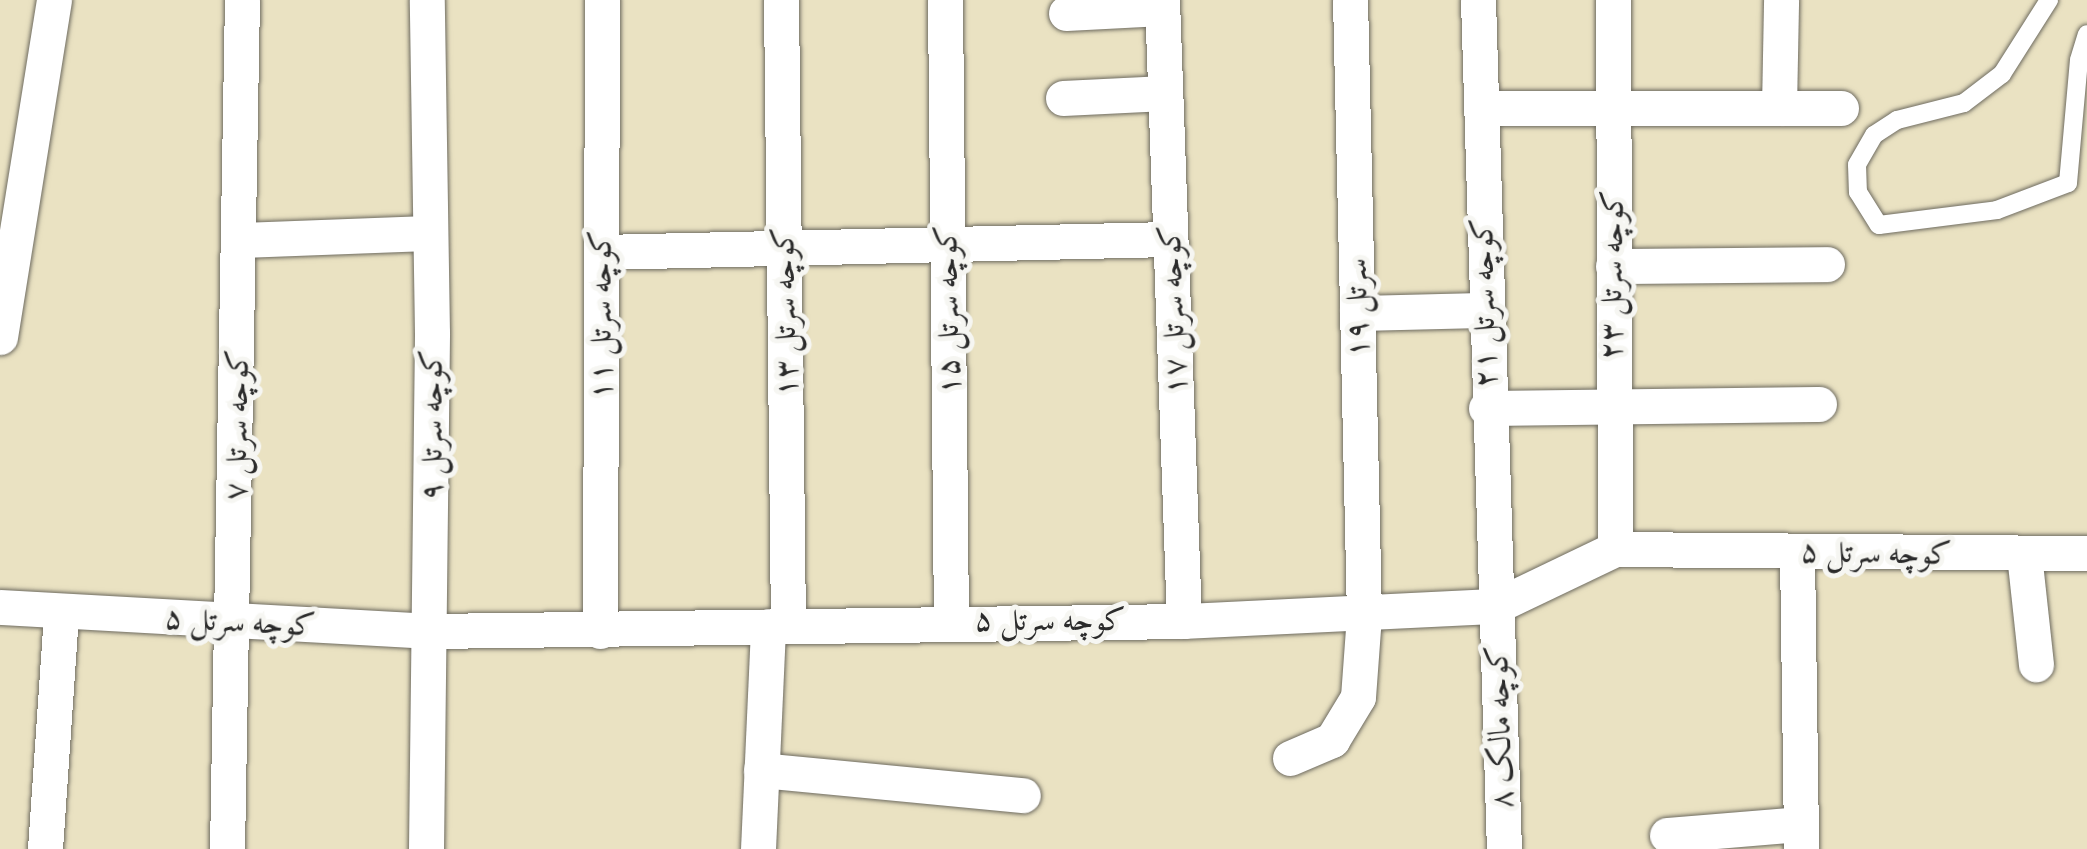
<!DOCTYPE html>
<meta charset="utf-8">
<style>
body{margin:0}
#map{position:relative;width:2087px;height:849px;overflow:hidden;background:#eae2c2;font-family:"IM FELL French Canon",Amiri,serif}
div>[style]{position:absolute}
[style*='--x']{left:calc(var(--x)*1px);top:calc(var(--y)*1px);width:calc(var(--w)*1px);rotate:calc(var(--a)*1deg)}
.roads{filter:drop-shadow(0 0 2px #6e6b60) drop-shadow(0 0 2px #6e6b60)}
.lane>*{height:18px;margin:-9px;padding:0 9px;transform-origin:9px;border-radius:9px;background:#fff}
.street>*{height:35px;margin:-17.5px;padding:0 17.5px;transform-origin:17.5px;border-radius:17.5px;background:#fff}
span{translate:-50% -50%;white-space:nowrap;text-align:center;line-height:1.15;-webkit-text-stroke:10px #f6f6f2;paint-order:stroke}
.street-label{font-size:32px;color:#2b2b2b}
</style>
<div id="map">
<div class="roads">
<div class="lane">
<div style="--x:2049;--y:0;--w:88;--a:122.4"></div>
<div style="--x:2002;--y:74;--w:48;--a:142.7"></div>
<div style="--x:1964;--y:103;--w:69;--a:165.8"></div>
<div style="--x:1897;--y:120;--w:27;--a:147"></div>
<div style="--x:1874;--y:135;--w:34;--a:120"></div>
<div style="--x:1857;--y:165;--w:27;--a:88"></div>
<div style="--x:1858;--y:192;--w:39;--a:58"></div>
<div style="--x:1879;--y:225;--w:119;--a:-7.2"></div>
<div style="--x:1997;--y:210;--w:76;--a:-20.8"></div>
<div style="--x:2068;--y:183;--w:123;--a:-84.9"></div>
<div style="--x:2079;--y:60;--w:27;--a:-73"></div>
</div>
<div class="street">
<div style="--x:781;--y:0;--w:624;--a:89.36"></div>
<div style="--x:945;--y:0;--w:620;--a:89.45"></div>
<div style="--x:1162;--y:0;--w:621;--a:87.97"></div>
<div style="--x:1478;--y:0;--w:849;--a:88.25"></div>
<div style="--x:1613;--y:0;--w:549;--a:89.79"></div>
<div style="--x:1066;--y:13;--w:96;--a:-3"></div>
<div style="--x:1063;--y:98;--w:102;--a:-2.8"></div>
<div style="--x:1481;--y:108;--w:360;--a:0"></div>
<div style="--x:1779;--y:108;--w:108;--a:-88.9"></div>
<div style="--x:239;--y:240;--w:191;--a:-2.1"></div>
<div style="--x:601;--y:252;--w:569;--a:-1.31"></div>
<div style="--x:1613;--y:266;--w:214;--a:-0.5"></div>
<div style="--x:1357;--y:313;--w:127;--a:-1.4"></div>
<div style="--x:0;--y:337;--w:341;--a:-80.9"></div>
<div style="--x:1486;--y:408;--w:333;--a:-0.7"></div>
<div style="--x:1797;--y:553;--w:296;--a:89.2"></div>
<div style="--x:2024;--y:554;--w:111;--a:83.8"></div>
<div style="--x:0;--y:607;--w:432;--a:3.2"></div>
<div style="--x:431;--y:631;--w:753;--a:-0.76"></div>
<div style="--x:1184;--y:621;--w:312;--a:-2.8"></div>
<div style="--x:1496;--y:606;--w:132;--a:-25.6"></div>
<div style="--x:1615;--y:549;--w:472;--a:0.5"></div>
<div style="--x:600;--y:631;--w:631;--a:-89.82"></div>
<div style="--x:1290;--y:758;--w:46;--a:-23.2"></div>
<div style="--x:1332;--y:740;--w:50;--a:-58.8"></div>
<div style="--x:1358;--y:697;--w:82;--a:-85.8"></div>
<div style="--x:1364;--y:615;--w:615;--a:-91.3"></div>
<div style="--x:761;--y:770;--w:263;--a:5.5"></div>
<div style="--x:1667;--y:835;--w:133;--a:-4.7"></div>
<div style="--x:45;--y:849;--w:238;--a:-86.1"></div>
<div style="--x:227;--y:849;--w:849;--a:-88.99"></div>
<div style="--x:426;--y:849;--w:516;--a:-89.33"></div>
<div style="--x:432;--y:333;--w:333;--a:-90.9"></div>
<div style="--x:758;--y:849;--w:223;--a:-87.4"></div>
</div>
</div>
<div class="street-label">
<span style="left:1612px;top:275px;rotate:-89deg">کوچه سرتل ۲۳</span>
<span style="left:1484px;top:303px;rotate:-91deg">کوچه سرتل ۲۱</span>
<span style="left:1357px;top:308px;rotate:-91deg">سرتل ۱۹</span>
<span style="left:948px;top:310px;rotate:-91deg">کوچه سرتل ۱۵</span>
<span style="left:1173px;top:310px;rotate:-92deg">کوچه سرتل ۱۷</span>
<span style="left:785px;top:312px;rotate:-91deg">کوچه سرتل ۱۳</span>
<span style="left:601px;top:315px;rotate:-90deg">کوچه سرتل ۱۱</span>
<span style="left:237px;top:425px;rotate:-89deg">کوچه سرتل ۷</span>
<span style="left:432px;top:425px;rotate:-90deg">کوچه سرتل ۹</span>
<span style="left:1876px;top:553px;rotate:1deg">کوچه سرتل ۵</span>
<span style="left:1050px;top:620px">کوچه سرتل ۵</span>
<span style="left:240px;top:622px;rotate:3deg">کوچه سرتل ۵</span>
<span style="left:1500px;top:727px;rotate:-92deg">کوچه مالک ۸</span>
</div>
</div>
